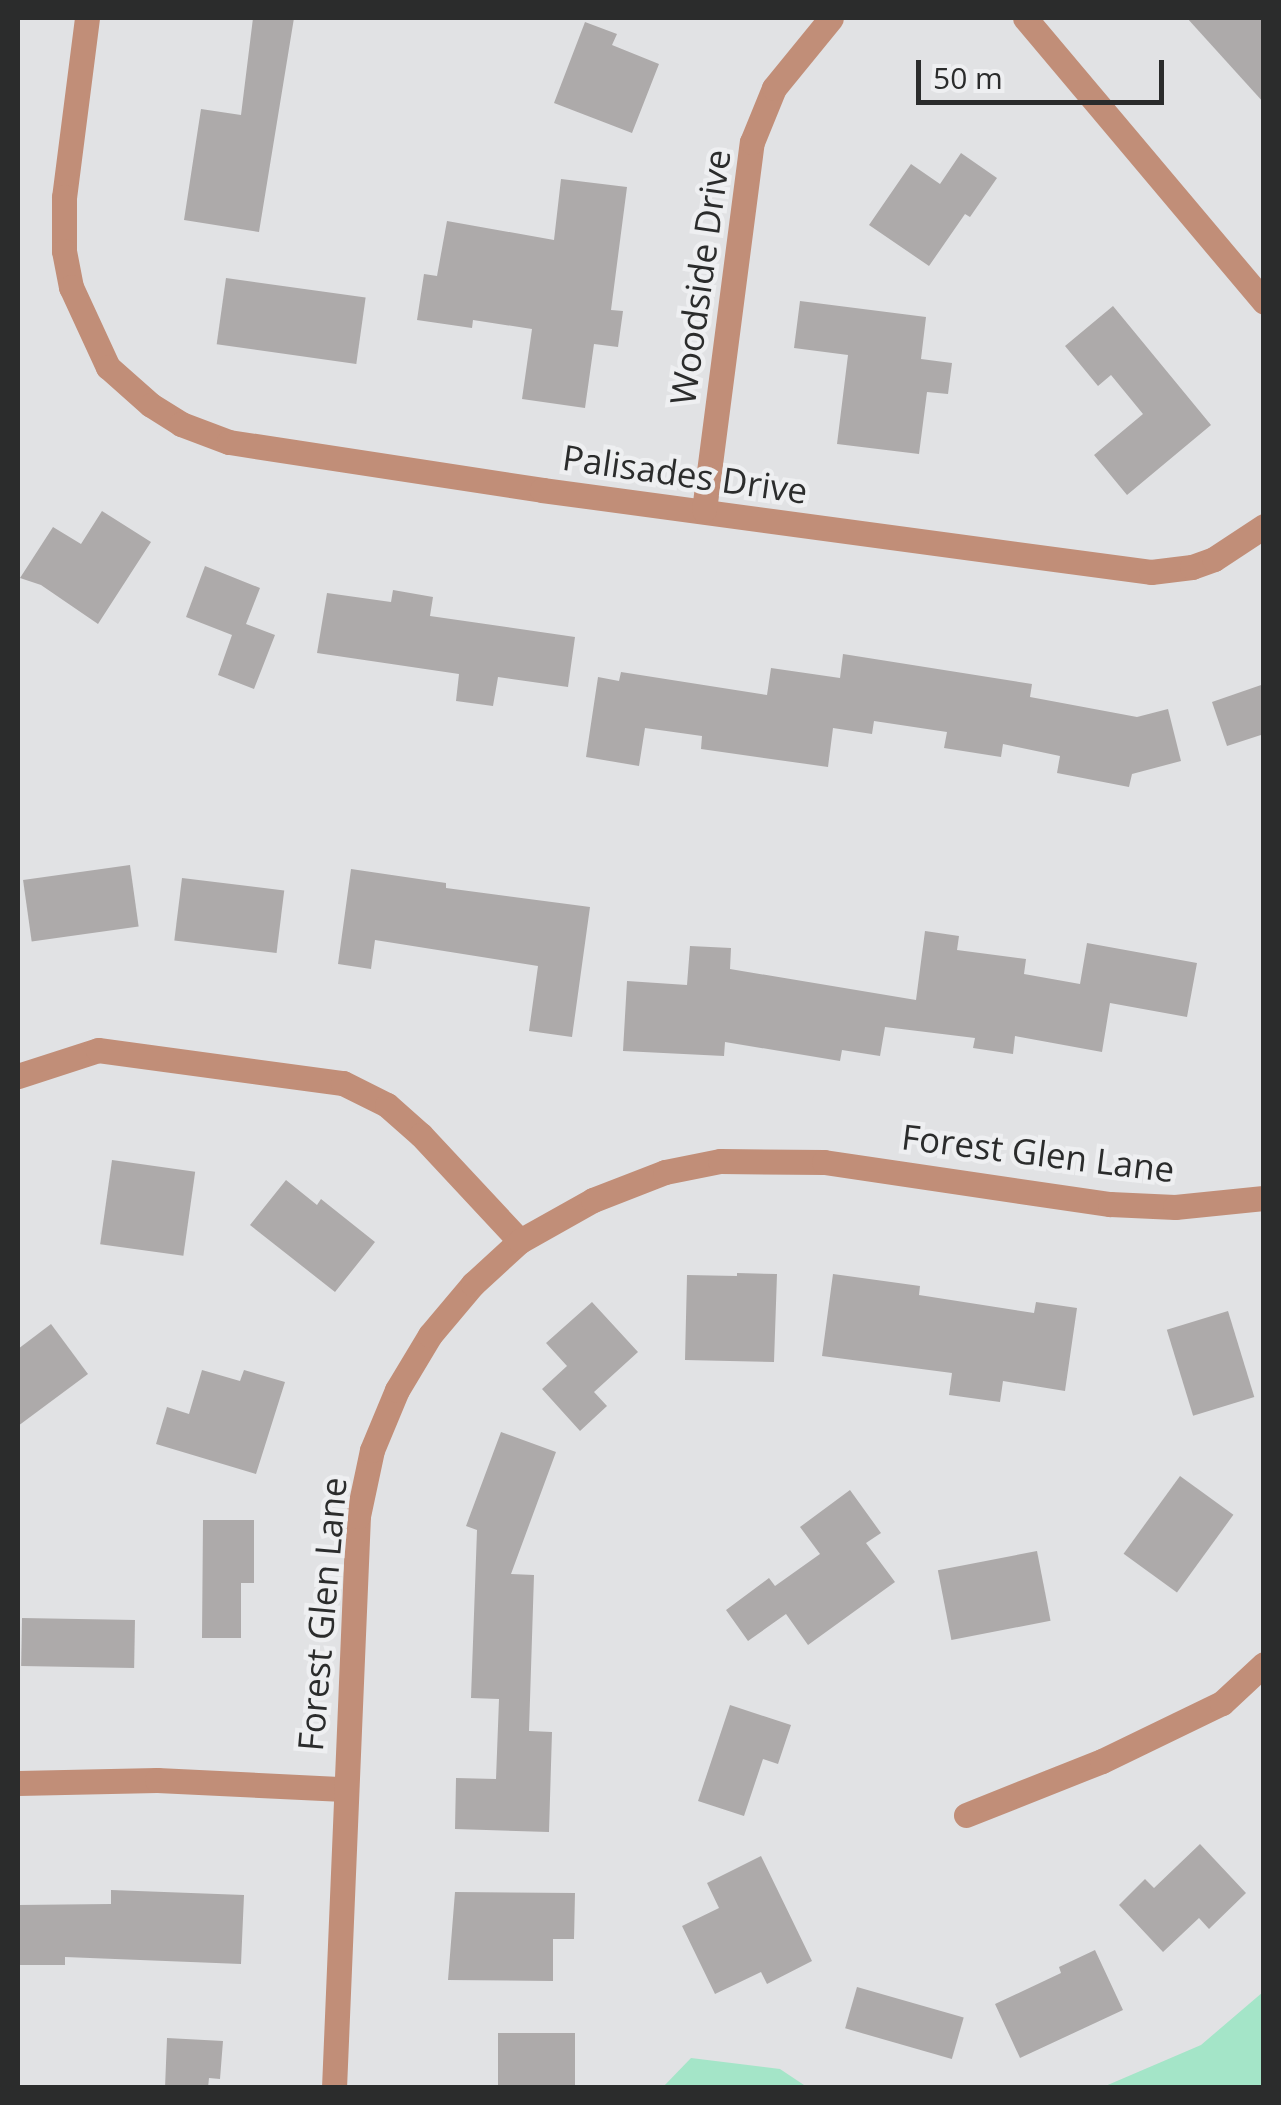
<!DOCTYPE html>
<style>
body{margin:0}
#map{position:relative;width:1281px;height:2105px;overflow:hidden;background:#e1e2e4;font-family:"Open Sans",sans-serif}
div>[style]{position:absolute}
[style*='--x']{left:calc(var(--x)*1px);top:calc(var(--y)*1px);width:calc(var(--w)*1px);rotate:calc(var(--a)*1deg)}
.green>*{inset:0;background:#a4e5c8}
.building>*{inset:0;background:#adaaaa;transform-origin:0 0}
.minor>*{height:25px;margin:-12.5px;padding:0 12.5px;transform-origin:12.5px;border-radius:12.5px;background:#c18e78}
span{translate:-50% -50%;white-space:nowrap;text-align:center;line-height:1.15;-webkit-text-stroke:9px #eeeff1;paint-order:stroke}
.street-label{font-size:35px;color:#2b2c2c}
.frame{position:absolute;inset:0;border:20px solid #2b2c2c;pointer-events:none}
.scale{position:absolute;left:916px;top:60px;width:248px;height:45px;box-sizing:border-box;border:5px solid #2b2c2c;border-top:0;padding-left:12px;font-size:30px;line-height:35px;white-space:nowrap;color:#2b2c2c;-webkit-text-stroke:8px #eeeff1;paint-order:stroke}
</style>
<div id="map">
<div class="green">
<div style="clip-path:polygon(1263px 1992px,1263px 2087px,1103px 2087px,1201px 2045px)"></div>
<div style="clip-path:polygon(691px 2058px,780px 2069px,807px 2087px,663px 2087px)"></div>
</div>
<div class="building">
<div style="clip-path:polygon(253px 18px,294px 18px,259px 232px,184px 220px,201px 109px,241px 115px)"></div>
<div style="clip-path:polygon(1187px 18px,1264px 18px,1264px 103px)"></div>
<div style="clip-path:polygon(585px 22px,617px 34px,612px 45px,659px 64px,632px 133px,554px 103px)"></div>
<div style="clip-path:polygon(961px 153px,997px 178px,970px 217px,965px 214px,929px 266px,869px 225px,911px 164px,940px 184px)"></div>
<div style="clip-path:polygon(561px 179px,627px 187px,611px 310px,623px 311px,618px 347px,594px 344px,585px 408px,522px 399px,532px 329px,473px 320px,472px 328px,417px 320px,424px 274px,437px 276px,447px 221px,554px 240px)"></div>
<div style="left:226px;top:278px;width:141px;height:67px;rotate:8deg"></div>
<div style="clip-path:polygon(800px 301px,926px 317px,921px 359px,952px 363px,948px 394px,927px 392px,919px 454px,837px 444px,848px 355px,794px 348px)"></div>
<div style="clip-path:polygon(1113px 306px,1211px 425px,1127px 495px,1094px 455px,1143px 414px,1111px 375px,1098px 386px,1065px 346px)"></div>
<div style="clip-path:polygon(102px 511px,151px 542px,98px 624px,41px 585px,20px 578px,53px 527px,81px 544px)"></div>
<div style="clip-path:polygon(205px 566px,260px 588px,246px 624px,275px 635px,254px 689px,218px 675px,232px 635px,186px 617px)"></div>
<div style="clip-path:polygon(393px 590px,433px 597px,430px 616px,575px 637px,568px 687px,498px 677px,493px 706px,456px 701px,459px 674px,317px 653px,327px 593px,391px 602px)"></div>
<div style="clip-path:polygon(843px 654px,1032px 684px,1030px 697px,1137px 717px,1168px 709px,1181px 761px,1132px 774px,1129px 787px,1057px 773px,1060px 756px,1003px 744px,1001px 757px,944px 748px,947px 732px,874px 721px,872px 734px,833px 728px,828px 767px,701px 749px,702px 736px,645px 728px,639px 766px,586px 757px,598px 677px,619px 681px,621px 672px,767px 695px,771px 668px,840px 678px)"></div>
<div style="clip-path:polygon(1264px 684px,1264px 734px,1227px 746px,1212px 702px)"></div>
<div style="left:130px;top:865px;width:62px;height:108px;rotate:82deg"></div>
<div style="clip-path:polygon(351px 869px,446px 883px,446px 888px,590px 907px,572px 1037px,529px 1031px,538px 966px,375px 940px,371px 969px,338px 964px)"></div>
<div style="left:182px;top:878px;width:103px;height:63px;rotate:7deg"></div>
<div style="clip-path:polygon(925px 931px,959px 936px,957px 950px,1026px 959px,1024px 974px,1080px 984px,1087px 943px,1197px 963px,1187px 1017px,1110px 1003px,1102px 1052px,1015px 1036px,1013px 1054px,973px 1048px,975px 1038px,885px 1027px,880px 1056px,842px 1050px,840px 1061px,725px 1042px,724px 1056px,623px 1051px,627px 981px,687px 985px,690px 946px,731px 948px,730px 969px,916px 1000px)"></div>
<div style="left:112px;top:1160px;width:84px;height:85px;rotate:8deg"></div>
<div style="clip-path:polygon(286px 1180px,317px 1205px,321px 1199px,375px 1242px,335px 1292px,250px 1225px)"></div>
<div style="clip-path:polygon(737px 1273px,777px 1274px,774px 1362px,685px 1360px,687px 1275px,737px 1276px)"></div>
<div style="clip-path:polygon(833px 1274px,920px 1286px,919px 1295px,1034px 1313px,1036px 1302px,1077px 1308px,1065px 1391px,1003px 1381px,1000px 1402px,949px 1395px,952px 1373px,822px 1356px)"></div>
<div style="clip-path:polygon(592px 1302px,638px 1352px,594px 1392px,607px 1406px,580px 1431px,542px 1389px,567px 1366px,546px 1343px)"></div>
<div style="left:1228px;top:1311px;width:90px;height:64px;rotate:73deg"></div>
<div style="clip-path:polygon(51px 1324px,88px 1374px,18px 1426px,18px 1349px)"></div>
<div style="clip-path:polygon(202px 1370px,240px 1381px,244px 1370px,285px 1382px,256px 1474px,156px 1444px,167px 1407px,189px 1414px)"></div>
<div style="clip-path:polygon(501px 1432px,556px 1452px,511px 1574px,534px 1575px,529px 1731px,552px 1732px,549px 1832px,455px 1829px,456px 1778px,496px 1779px,499px 1699px,471px 1698px,477px 1530px,466px 1526px)"></div>
<div style="left:1180px;top:1476px;width:66px;height:96px;rotate:36deg"></div>
<div style="clip-path:polygon(850px 1490px,881px 1533px,866px 1543px,895px 1582px,808px 1645px,786px 1614px,748px 1641px,726px 1610px,769px 1578px,775px 1586px,820px 1554px,800px 1527px)"></div>
<div style="clip-path:polygon(203px 1520px,254px 1520px,254px 1583px,241px 1583px,241px 1638px,202px 1638px)"></div>
<div style="left:1037px;top:1551px;width:71px;height:101px;rotate:79deg"></div>
<div style="left:22px;top:1618px;width:113px;height:48px;rotate:1deg"></div>
<div style="clip-path:polygon(730px 1705px,791px 1725px,778px 1764px,763px 1759px,744px 1816px,698px 1801px)"></div>
<div style="clip-path:polygon(1200px 1844px,1246px 1893px,1209px 1929px,1199px 1918px,1163px 1952px,1119px 1905px,1145px 1879px,1154px 1888px)"></div>
<div style="clip-path:polygon(761px 1856px,812px 1961px,767px 1984px,761px 1972px,715px 1994px,682px 1926px,719px 1908px,707px 1883px)"></div>
<div style="clip-path:polygon(111px 1890px,244px 1895px,241px 1964px,65px 1957px,65px 1965px,18px 1965px,18px 1905px,111px 1904px)"></div>
<div style="clip-path:polygon(455px 1892px,575px 1893px,574px 1939px,553px 1939px,553px 1981px,448px 1980px)"></div>
<div style="clip-path:polygon(1095px 1950px,1123px 2010px,1020px 2058px,995px 2004px,1061px 1973px,1059px 1967px)"></div>
<div style="left:857px;top:1987px;width:111px;height:43px;rotate:16deg"></div>
<div style="left:498px;top:2033px;width:77px;height:55px"></div>
<div style="clip-path:polygon(167px 2038px,223px 2041px,220px 2079px,209px 2078px,208px 2088px,165px 2088px)"></div>
</div>
<div class="minor">
<div style="--x:87;--y:18;--w:180;--a:97.3"></div>
<div style="--x:64;--y:197;--w:54;--a:90"></div>
<div style="--x:64;--y:251;--w:37;--a:79"></div>
<div style="--x:71;--y:287;--w:88;--a:65.2"></div>
<div style="--x:108;--y:367;--w:57;--a:41.5"></div>
<div style="--x:151;--y:405;--w:36;--a:32"></div>
<div style="--x:181;--y:424;--w:51;--a:20.6"></div>
<div style="--x:229;--y:442;--w:317;--a:8.7"></div>
<div style="--x:542;--y:490;--w:614;--a:7.67"></div>
<div style="--x:1151;--y:572;--w:41;--a:-7"></div>
<div style="--x:1192;--y:567;--w:23;--a:-20"></div>
<div style="--x:1214;--y:559;--w:60;--a:-33.4"></div>
<div style="--x:1025;--y:18;--w:371;--a:49.9"></div>
<div style="--x:704;--y:510;--w:371;--a:-82.6"></div>
<div style="--x:752;--y:142;--w:58;--a:-67.8"></div>
<div style="--x:774;--y:88;--w:90;--a:-50.8"></div>
<div style="--x:18;--y:1076;--w:84;--a:-18"></div>
<div style="--x:98;--y:1050;--w:247;--a:7.7"></div>
<div style="--x:343;--y:1083;--w:49;--a:26.6"></div>
<div style="--x:387;--y:1105;--w:45;--a:41.4"></div>
<div style="--x:421;--y:1135;--w:145;--a:47"></div>
<div style="--x:18;--y:1783;--w:139;--a:-1.2"></div>
<div style="--x:157;--y:1780;--w:187;--a:2.8"></div>
<div style="--x:966;--y:1815;--w:146;--a:-21.7"></div>
<div style="--x:1102;--y:1761;--w:133;--a:-25.8"></div>
<div style="--x:1222;--y:1703;--w:57;--a:-42.9"></div>
<div style="--x:334;--y:2088;--w:573;--a:-87.6"></div>
<div style="--x:358;--y:1516;--w:67;--a:-78"></div>
<div style="--x:372;--y:1450;--w:65;--a:-67.4"></div>
<div style="--x:397;--y:1390;--w:64;--a:-59"></div>
<div style="--x:430;--y:1335;--w:67;--a:-49.9"></div>
<div style="--x:473;--y:1284;--w:64;--a:-42.5"></div>
<div style="--x:520;--y:1241;--w:84;--a:-29.3"></div>
<div style="--x:593;--y:1200;--w:77;--a:-21.3"></div>
<div style="--x:665;--y:1172;--w:56;--a:-11.3"></div>
<div style="--x:720;--y:1161;--w:104;--a:0.6"></div>
<div style="--x:824;--y:1162;--w:289;--a:8.4"></div>
<div style="--x:1110;--y:1204;--w:65;--a:2.6"></div>
<div style="--x:1175;--y:1207;--w:89;--a:-5.8"></div>
</div>
<div class="street-label">
<span style="left:700px;top:277px;rotate:-82deg">Woodside Drive</span>
<span style="left:685px;top:474px;rotate:8deg">Palisades Drive</span>
<span style="left:1038px;top:1153px;rotate:7deg">Forest Glen Lane</span>
<span style="left:322px;top:1614px;rotate:-85deg">Forest Glen Lane</span>
</div>
<div class="frame"></div>
<div class="scale">50 m</div>
</div>
